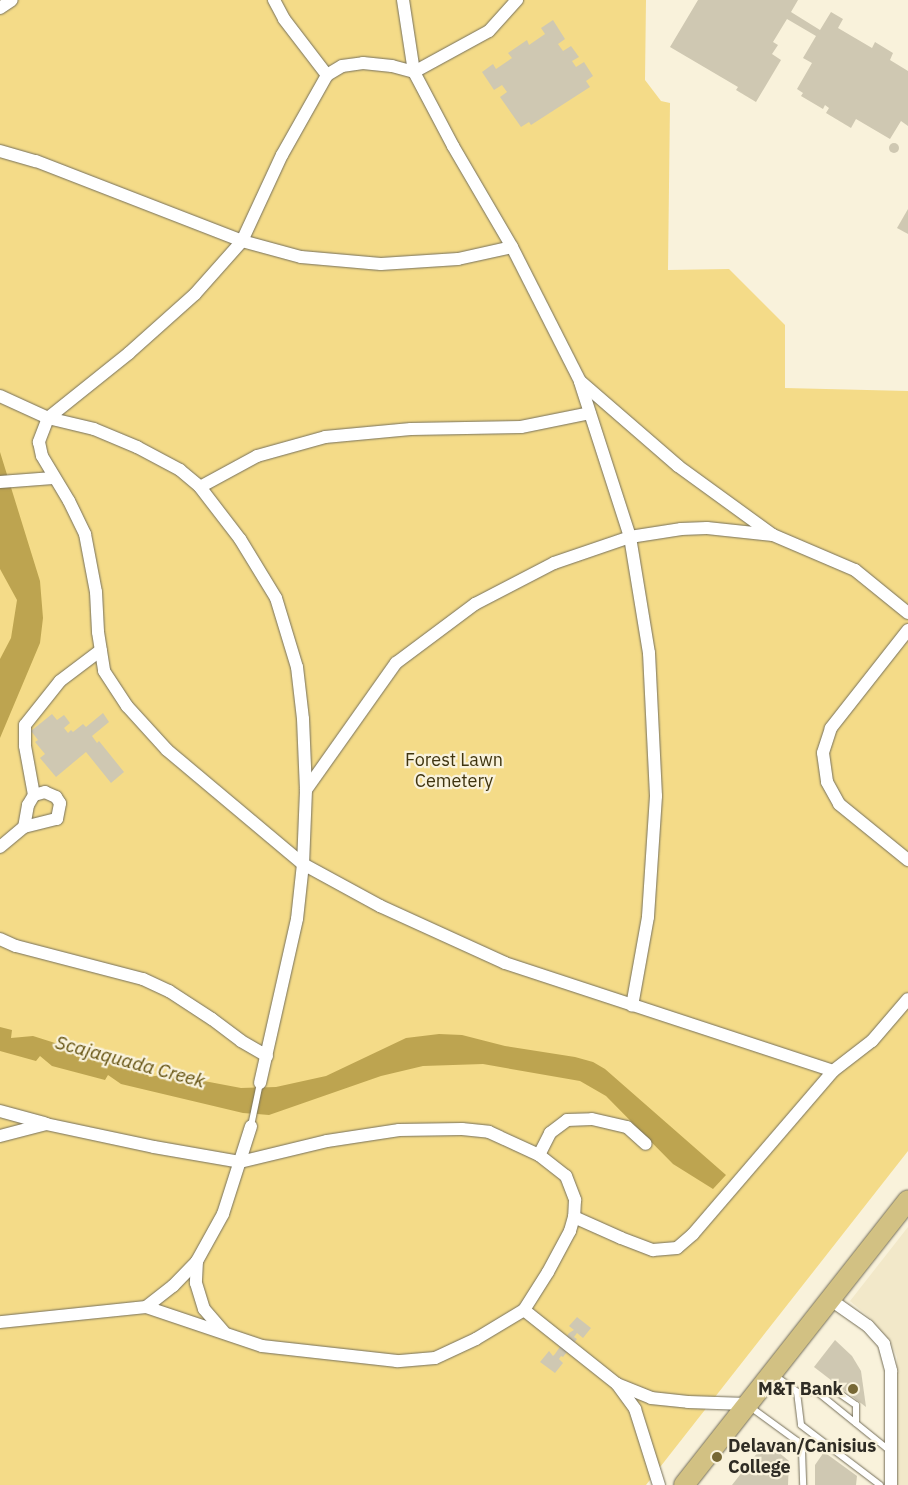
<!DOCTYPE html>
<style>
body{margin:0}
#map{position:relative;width:908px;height:1485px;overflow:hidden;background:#f9f2db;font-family:"IBM Plex Sans",sans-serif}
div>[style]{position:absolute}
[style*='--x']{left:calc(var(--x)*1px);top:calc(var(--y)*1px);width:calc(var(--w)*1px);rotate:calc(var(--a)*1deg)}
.built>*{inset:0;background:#f2e8c9}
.green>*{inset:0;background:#f4db88}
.water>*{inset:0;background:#bda450}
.building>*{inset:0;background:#cfc8b2}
.round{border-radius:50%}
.roads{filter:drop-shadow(0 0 1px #756f5a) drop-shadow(0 0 1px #756f5a)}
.lane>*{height:6px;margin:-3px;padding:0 3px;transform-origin:3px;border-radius:3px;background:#fff}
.street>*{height:12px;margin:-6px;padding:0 6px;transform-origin:6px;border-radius:6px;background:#fff}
.primary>*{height:20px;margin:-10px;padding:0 10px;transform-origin:10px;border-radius:10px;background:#d2c183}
.dots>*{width:14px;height:14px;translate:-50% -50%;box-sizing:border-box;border:2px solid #f9f2db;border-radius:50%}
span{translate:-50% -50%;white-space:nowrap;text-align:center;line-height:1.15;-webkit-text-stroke:4.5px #f9f2db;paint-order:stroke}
.park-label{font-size:18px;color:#3f340f}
.poi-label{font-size:18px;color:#2f2c24;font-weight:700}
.right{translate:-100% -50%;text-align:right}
.left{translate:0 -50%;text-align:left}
.water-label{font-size:19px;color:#614f0d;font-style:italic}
</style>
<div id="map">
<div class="built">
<div style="clip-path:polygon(908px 1227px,908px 1485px,897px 1485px,897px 1357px,890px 1341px,870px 1318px,850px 1301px)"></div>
</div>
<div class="green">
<div style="clip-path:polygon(0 0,646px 0,645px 80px,661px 101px,670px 103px,668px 270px,729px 269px,785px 325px,785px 388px,908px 391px,908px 1151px,646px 1485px,0 1485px)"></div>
</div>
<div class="water">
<div style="clip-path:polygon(0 452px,40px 581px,43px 618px,40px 643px,0 738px,0 659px,11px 638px,17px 600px,0 569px)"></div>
<div style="clip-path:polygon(0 1027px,12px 1030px,11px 1038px,33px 1036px,74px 1049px,76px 1057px,93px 1054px,147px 1069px,149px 1077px,167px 1074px,241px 1088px,276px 1087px,326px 1076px,406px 1038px,439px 1034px,462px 1035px,505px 1046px,575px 1057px,593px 1062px,605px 1069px,726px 1175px,713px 1189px,673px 1164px,606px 1096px,580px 1081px,483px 1064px,423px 1066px,381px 1076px,269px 1115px,243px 1113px,121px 1084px,108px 1075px,105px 1080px,52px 1066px,40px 1056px,36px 1061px,0 1051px)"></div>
</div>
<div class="building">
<div style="clip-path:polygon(698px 0,798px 0,791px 12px,820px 30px,831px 12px,843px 19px,838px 28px,872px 48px,875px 42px,893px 53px,890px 60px,908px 71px,908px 126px,901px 121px,890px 139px,856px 119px,851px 128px,826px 113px,829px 108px,825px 105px,823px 109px,801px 96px,803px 93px,797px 89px,812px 63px,803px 58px,816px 36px,787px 19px,773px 42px,778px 45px,772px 54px,781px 60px,756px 102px,736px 90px,738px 87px,670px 47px)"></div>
<div style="clip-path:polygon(553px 20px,565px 39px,558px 44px,563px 51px,571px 46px,579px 57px,572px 61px,576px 67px,584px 62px,593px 76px,586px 81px,590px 87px,531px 125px,529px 122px,521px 127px,500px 97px,507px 92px,502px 85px,494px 90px,482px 72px,493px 64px,496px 69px,512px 58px,508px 53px,527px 40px,529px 45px,545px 34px,541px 28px)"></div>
<div class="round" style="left:889px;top:143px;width:10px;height:10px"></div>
<div style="clip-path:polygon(908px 209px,908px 234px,897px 228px)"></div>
<div style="clip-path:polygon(103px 713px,109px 722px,92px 736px,97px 743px,99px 741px,124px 772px,111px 783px,86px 752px,56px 777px,40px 758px,45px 754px,35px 742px,38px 740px,31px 731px,52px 714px,57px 720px,64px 715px,70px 723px,64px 728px,68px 733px,71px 730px,73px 732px,83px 724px,86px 727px)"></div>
<div style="clip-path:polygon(577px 1317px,591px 1328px,583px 1338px,577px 1333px,574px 1337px,577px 1339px,563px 1357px,561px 1356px,559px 1359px,563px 1363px,555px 1373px,540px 1362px,549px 1351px,553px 1356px,555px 1354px,569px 1333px,574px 1330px,569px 1326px)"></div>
<div style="clip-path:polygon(835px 1340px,852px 1356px,861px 1371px,866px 1407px,814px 1367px)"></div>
<div style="clip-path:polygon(766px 1442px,789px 1461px,788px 1485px,732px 1485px)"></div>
<div style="clip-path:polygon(824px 1452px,857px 1476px,856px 1485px,815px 1485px,815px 1465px)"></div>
</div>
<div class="roads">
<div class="lane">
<div style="--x:251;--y:1126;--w:44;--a:-78.2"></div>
<div style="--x:774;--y:1375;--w:29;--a:36"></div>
<div style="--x:797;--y:1392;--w:19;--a:-3"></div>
<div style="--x:816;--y:1391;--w:95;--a:39"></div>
<div style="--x:816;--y:1391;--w:17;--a:-7"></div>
<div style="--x:833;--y:1389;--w:28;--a:35"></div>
<div style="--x:856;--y:1405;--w:18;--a:90"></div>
<div style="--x:797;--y:1392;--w:33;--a:83"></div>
<div style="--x:801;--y:1425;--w:99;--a:37.2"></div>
<div style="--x:749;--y:1406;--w:59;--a:36.1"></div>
<div style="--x:797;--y:1441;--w:11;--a:63"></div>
<div style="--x:802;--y:1451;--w:34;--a:88"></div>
</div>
<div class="street">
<div style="--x:274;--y:0;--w:21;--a:62"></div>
<div style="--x:284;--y:19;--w:71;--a:52.5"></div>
<div style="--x:403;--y:0;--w:73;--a:81.3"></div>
<div style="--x:414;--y:72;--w:84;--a:62.2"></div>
<div style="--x:453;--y:146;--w:117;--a:59.7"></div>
<div style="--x:512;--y:247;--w:150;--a:63.1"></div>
<div style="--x:580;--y:381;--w:130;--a:40.9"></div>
<div style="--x:678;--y:466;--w:117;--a:36"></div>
<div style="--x:773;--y:535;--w:89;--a:23.1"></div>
<div style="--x:855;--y:570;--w:68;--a:39.1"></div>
<div style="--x:0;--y:8;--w:14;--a:-34"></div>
<div style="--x:0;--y:151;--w:37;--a:16"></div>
<div style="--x:36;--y:161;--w:221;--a:21.2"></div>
<div style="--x:242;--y:241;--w:61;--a:15.2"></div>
<div style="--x:301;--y:257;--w:80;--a:5"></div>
<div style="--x:381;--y:264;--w:77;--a:-3.7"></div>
<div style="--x:458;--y:259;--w:55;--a:-12.5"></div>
<div style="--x:580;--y:382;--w:163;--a:72.1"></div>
<div style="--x:630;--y:537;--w:118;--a:80.7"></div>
<div style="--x:649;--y:653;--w:143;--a:87.2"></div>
<div style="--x:656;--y:796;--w:121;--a:93.8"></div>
<div style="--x:648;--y:917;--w:90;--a:100.2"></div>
<div style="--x:0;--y:396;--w:53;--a:24.6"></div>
<div style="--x:48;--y:418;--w:26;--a:111"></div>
<div style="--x:39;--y:442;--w:14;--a:78"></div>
<div style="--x:42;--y:456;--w:52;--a:59"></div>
<div style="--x:69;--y:501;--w:37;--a:64"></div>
<div style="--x:85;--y:534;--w:59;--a:79.3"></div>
<div style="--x:96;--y:592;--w:40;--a:87.1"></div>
<div style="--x:98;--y:632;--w:39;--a:81"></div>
<div style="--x:104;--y:671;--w:42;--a:56.7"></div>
<div style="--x:127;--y:706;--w:59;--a:47.7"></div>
<div style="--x:167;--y:750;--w:177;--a:40"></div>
<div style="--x:303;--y:864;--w:88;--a:28.6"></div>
<div style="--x:380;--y:906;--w:137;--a:24.5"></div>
<div style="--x:505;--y:963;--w:345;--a:18.2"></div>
<div style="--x:48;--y:418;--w:47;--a:13.4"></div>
<div style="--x:94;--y:429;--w:47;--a:22.7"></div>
<div style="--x:137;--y:447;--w:49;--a:28.1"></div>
<div style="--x:180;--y:470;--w:26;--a:40"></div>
<div style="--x:200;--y:487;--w:66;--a:52.4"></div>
<div style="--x:240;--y:539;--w:69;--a:58.6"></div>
<div style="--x:276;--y:598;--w:72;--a:73.1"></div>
<div style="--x:297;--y:667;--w:52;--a:83.4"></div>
<div style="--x:303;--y:719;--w:71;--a:87.6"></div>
<div style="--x:306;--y:790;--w:74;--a:92.3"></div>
<div style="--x:303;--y:864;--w:55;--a:96.2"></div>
<div style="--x:297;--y:919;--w:168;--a:102.7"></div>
<div style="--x:48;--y:418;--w:104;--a:-38.7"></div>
<div style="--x:129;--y:353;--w:89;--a:-41.8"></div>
<div style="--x:195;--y:294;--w:71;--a:-48.4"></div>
<div style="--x:242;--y:241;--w:95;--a:-65.1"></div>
<div style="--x:282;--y:155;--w:92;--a:-60.6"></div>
<div style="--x:327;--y:75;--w:17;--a:-31"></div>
<div style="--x:342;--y:66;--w:21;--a:-8"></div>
<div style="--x:363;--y:63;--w:29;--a:6"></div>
<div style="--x:392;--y:66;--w:23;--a:15"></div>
<div style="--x:414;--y:72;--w:85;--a:-28.7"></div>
<div style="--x:489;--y:31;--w:42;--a:-47.9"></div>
<div style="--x:0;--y:482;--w:53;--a:-4.3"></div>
<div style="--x:200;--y:487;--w:65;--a:-28.5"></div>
<div style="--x:257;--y:456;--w:71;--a:-15.6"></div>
<div style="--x:325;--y:437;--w:86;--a:-5.3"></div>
<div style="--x:411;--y:429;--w:110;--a:-1"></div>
<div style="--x:521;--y:427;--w:70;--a:-11.5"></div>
<div style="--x:908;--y:630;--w:125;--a:128.2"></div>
<div style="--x:831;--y:728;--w:26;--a:108"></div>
<div style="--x:823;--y:753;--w:29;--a:82"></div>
<div style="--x:827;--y:782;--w:25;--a:61"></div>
<div style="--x:839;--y:804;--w:89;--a:39.1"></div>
<div style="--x:306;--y:790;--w:156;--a:-54.7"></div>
<div style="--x:396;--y:663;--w:99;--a:-36.8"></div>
<div style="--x:475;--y:604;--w:89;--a:-27.4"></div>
<div style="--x:554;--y:563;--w:80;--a:-18.9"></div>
<div style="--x:630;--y:537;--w:52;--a:-8.9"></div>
<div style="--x:681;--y:529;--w:26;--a:-2"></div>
<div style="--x:707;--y:528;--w:66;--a:6.1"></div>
<div style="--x:34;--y:795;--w:50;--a:-100.4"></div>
<div style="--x:25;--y:746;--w:21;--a:-90"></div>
<div style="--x:25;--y:725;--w:56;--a:-51.5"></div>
<div style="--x:60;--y:681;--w:51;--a:-37.1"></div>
<div style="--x:0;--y:847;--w:31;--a:-40"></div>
<div style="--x:24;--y:827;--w:34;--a:-14"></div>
<div style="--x:57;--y:819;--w:16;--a:-79"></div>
<div style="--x:60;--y:803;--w:7;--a:-124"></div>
<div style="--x:56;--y:797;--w:12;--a:-156"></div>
<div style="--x:45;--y:792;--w:11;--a:165"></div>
<div style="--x:34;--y:795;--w:12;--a:121"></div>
<div style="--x:28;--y:805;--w:22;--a:100"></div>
<div style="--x:0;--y:939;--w:17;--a:24"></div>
<div style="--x:16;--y:946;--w:131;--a:14.6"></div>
<div style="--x:143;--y:979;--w:29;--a:25"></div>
<div style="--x:169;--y:991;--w:51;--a:33.1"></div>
<div style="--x:212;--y:1019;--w:36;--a:37"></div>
<div style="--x:241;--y:1041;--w:30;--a:30"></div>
<div style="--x:0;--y:1111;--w:46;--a:15.3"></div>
<div style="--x:0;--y:1136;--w:48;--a:-14.6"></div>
<div style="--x:46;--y:1124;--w:110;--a:12"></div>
<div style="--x:154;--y:1147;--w:87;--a:9.9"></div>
<div style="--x:240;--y:1162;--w:89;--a:-13.6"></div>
<div style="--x:327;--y:1141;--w:73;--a:-8.7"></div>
<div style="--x:399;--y:1130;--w:63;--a:-0.9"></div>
<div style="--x:462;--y:1129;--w:27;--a:6"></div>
<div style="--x:489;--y:1132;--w:55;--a:24.7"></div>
<div style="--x:539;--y:1155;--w:34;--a:38"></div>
<div style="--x:566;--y:1176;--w:26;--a:69"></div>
<div style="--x:575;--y:1200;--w:17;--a:93"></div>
<div style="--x:574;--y:1217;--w:15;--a:106"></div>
<div style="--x:570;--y:1231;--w:47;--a:118.2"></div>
<div style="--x:548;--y:1272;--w:45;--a:122.3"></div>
<div style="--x:524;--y:1310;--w:56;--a:148.9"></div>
<div style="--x:476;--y:1339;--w:45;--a:155.1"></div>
<div style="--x:435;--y:1358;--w:38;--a:175"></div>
<div style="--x:397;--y:1361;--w:136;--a:-173.7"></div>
<div style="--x:262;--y:1346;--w:122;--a:-161.4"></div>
<div style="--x:146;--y:1307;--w:147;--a:174.1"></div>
<div style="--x:539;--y:1155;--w:25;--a:-63"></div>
<div style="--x:550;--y:1133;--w:21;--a:-37"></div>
<div style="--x:567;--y:1120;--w:25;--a:-2"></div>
<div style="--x:592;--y:1119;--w:36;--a:13"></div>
<div style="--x:627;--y:1127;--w:25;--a:42"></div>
<div style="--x:574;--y:1217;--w:51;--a:24.1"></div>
<div style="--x:621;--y:1238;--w:34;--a:21"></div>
<div style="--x:653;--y:1250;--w:24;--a:-5"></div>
<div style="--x:677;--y:1248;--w:21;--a:-41"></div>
<div style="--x:693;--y:1234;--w:215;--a:-49.3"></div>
<div style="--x:833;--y:1071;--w:49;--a:-37.6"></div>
<div style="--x:872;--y:1041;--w:55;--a:-49.4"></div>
<div style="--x:197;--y:1261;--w:22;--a:93"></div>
<div style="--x:196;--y:1283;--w:27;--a:73"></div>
<div style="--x:204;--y:1309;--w:30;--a:49"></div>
<div style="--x:831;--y:1300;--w:45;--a:35.1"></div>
<div style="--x:868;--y:1326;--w:24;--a:48"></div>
<div style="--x:884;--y:1344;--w:28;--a:75"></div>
<div style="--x:891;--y:1371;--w:114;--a:90"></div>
<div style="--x:146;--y:1307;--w:34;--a:-38"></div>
<div style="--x:173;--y:1286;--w:35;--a:-46"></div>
<div style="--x:197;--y:1261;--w:54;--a:-61"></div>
<div style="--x:223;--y:1214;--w:92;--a:-72.3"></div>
<div style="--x:524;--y:1310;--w:119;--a:38.5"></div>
<div style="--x:617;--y:1384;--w:31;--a:54"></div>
<div style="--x:635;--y:1409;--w:80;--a:72.5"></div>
<div style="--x:617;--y:1384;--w:37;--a:22"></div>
<div style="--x:651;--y:1398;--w:37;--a:6"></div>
<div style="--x:688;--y:1402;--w:58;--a:2"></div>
</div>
<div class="primary">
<div style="--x:684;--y:1485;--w:362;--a:-51.8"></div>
</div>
</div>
<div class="dots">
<div style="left:853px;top:1389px;background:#776835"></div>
<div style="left:717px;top:1457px;background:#776835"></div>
</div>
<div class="park-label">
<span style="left:454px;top:771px">Forest Lawn<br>Cemetery</span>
</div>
<div class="poi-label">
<span class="right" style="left:843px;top:1389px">M&amp;T Bank</span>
<span class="left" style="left:728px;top:1457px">Delavan/Canisius<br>College</span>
</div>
<div class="water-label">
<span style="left:130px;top:1062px;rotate:15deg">Scajaquada Creek</span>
</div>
</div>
